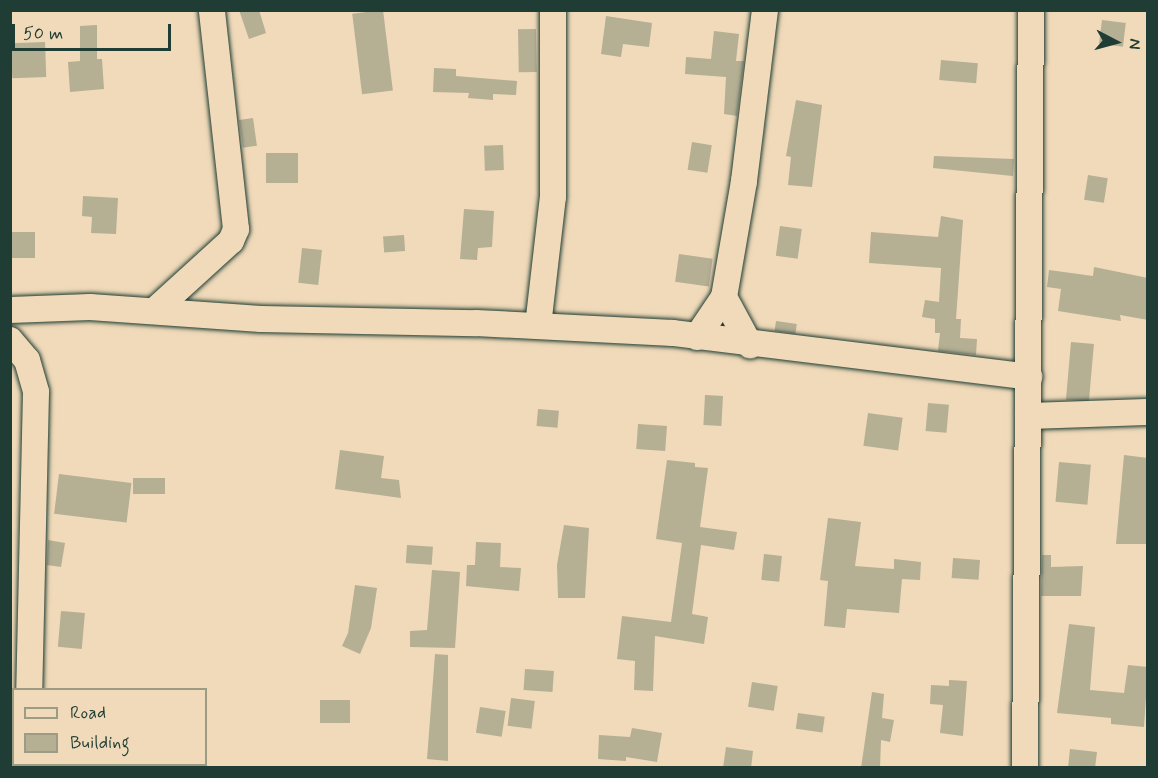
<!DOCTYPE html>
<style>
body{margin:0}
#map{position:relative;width:1158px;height:778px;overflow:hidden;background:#f0dab9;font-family:Mynerve,sans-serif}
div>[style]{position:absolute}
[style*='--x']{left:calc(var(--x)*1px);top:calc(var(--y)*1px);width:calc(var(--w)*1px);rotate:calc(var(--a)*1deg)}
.building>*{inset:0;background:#b5af94;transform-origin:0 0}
.roads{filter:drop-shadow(0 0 2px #1f3d34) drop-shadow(0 0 2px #1f3d34)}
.minor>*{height:26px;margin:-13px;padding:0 13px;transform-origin:13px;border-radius:13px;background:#f0dab9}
span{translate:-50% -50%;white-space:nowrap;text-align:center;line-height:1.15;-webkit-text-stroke:6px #f0dab9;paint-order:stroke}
.frame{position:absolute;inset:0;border:12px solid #1f3d34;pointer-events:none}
.legend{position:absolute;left:12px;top:688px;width:195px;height:78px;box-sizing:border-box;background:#f0dab9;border:2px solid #9c9b84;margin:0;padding:8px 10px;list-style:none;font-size:18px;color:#1f3d34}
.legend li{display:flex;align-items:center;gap:12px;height:30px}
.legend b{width:30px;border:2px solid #9c9b84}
.north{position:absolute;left:1086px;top:12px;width:60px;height:60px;-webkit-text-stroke:4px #f0dab9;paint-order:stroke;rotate:96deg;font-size:16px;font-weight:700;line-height:24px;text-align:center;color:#1f3d34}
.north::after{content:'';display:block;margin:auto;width:21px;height:27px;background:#1f3d34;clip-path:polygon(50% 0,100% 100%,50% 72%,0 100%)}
.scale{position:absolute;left:12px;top:24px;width:159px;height:27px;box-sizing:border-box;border:3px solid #1f3d34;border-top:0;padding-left:8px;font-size:18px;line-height:21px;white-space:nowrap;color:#1f3d34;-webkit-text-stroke:4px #f0dab9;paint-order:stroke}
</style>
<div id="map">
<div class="building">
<div style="clip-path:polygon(239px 10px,259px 10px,266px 33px,249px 39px)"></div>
<div style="left:383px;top:10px;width:81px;height:31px;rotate:83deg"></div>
<div style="clip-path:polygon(606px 16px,652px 23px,649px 47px,623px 44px,621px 57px,601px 54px)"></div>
<div style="left:1102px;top:20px;width:24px;height:24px;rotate:7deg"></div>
<div style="clip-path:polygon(97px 25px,97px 59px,102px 59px,104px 89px,70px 92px,68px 62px,80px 61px,80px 26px)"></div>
<div style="left:536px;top:29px;width:43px;height:18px;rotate:89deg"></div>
<div style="clip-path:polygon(714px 31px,739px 34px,736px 61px,744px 61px,737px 116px,724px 114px,726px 77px,685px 74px,686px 57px,711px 59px)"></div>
<div style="left:45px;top:42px;width:35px;height:34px;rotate:88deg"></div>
<div style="left:941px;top:60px;width:37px;height:20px;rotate:5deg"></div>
<div style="clip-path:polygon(434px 68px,456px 69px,456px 76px,517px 81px,516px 95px,493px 94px,493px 100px,468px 98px,469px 93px,433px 92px)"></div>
<div style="clip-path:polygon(796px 100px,822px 105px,812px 187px,788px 185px,791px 157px,786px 156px)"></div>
<div style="left:253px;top:118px;width:28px;height:14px;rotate:82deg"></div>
<div style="left:692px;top:142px;width:20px;height:28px;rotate:9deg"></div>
<div style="left:503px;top:145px;width:25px;height:19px;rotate:88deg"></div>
<div style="left:266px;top:153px;width:32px;height:30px"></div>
<div style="clip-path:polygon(934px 156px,1014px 159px,1013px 176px,933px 168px)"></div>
<div style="left:1088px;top:175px;width:20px;height:25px;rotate:9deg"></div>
<div style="clip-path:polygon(83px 196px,118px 198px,116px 234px,91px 233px,92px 217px,82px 216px)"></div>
<div style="clip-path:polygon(464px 209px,494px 211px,492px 247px,478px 248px,477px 260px,460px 259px)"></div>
<div style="clip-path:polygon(941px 216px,963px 220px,956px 319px,961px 319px,960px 338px,977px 339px,976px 355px,938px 351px,940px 333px,935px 333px,935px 319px,922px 317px,925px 300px,939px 302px,941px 268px,869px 263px,871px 232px,938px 237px)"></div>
<div style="left:780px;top:226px;width:22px;height:30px;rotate:8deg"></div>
<div style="left:10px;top:232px;width:25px;height:26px"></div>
<div style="left:404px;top:235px;width:16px;height:21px;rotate:86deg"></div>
<div style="left:302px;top:248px;width:20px;height:35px;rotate:6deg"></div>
<div style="left:679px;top:254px;width:34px;height:28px;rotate:8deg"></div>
<div style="clip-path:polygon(1094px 267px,1148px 278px,1148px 320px,1120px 315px,1121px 321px,1058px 311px,1061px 289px,1047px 287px,1049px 270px,1093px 276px)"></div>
<div style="left:776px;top:321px;width:21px;height:10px;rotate:8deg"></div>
<div style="left:1071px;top:342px;width:23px;height:58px;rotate:5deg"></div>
<div style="left:705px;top:395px;width:18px;height:30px;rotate:3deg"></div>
<div style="left:928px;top:403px;width:21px;height:28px;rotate:5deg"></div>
<div style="left:538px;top:409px;width:21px;height:17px;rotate:5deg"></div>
<div style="left:868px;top:413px;width:35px;height:33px;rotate:8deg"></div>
<div style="left:638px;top:424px;width:29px;height:25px;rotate:4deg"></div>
<div style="clip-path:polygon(340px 450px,384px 456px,381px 478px,399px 480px,401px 498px,335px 489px)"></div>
<div style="clip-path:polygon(1124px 455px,1148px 458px,1148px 544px,1116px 544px)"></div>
<div style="clip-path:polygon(667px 460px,695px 463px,695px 467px,708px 468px,700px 527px,737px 532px,734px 550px,701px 545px,692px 614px,708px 617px,704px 644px,655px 636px,653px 691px,634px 690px,635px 661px,617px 659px,622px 616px,671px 622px,682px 543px,656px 539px)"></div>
<div style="left:1059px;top:462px;width:32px;height:40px;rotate:5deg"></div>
<div style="left:59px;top:474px;width:73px;height:40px;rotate:7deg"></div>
<div style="left:133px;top:478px;width:32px;height:16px"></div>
<div style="clip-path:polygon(828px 518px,861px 522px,855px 566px,894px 569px,894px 559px,921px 562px,920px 580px,902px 579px,899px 613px,847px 609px,845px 628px,824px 626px,828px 581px,820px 580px)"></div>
<div style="clip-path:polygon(564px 525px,589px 528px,585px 598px,558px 598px,557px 565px)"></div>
<div style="clip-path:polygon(48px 540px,65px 543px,61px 567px,47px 565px)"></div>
<div style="clip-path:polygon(476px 542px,501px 543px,500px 567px,521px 568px,519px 591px,466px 586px,467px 565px,475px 565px)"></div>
<div style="left:407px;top:545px;width:26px;height:18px;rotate:4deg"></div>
<div style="left:764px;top:554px;width:18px;height:26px;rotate:6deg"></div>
<div style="clip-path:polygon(1042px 555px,1051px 555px,1051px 567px,1083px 566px,1081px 596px,1041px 596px)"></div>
<div style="left:953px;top:558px;width:27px;height:20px;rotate:4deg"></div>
<div style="clip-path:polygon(432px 570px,460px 572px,455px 648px,410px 647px,410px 631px,427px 630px)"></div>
<div style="clip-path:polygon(355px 585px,377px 588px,371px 628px,360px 654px,342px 646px,348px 633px)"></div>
<div style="left:61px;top:611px;width:24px;height:36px;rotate:5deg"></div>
<div style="clip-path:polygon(1069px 624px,1095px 627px,1090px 690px,1124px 693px,1128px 665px,1148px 667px,1144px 727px,1111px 724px,1111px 718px,1057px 713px)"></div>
<div style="clip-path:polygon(435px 654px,448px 655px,448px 761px,427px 759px)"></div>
<div style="left:525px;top:669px;width:29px;height:21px;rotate:4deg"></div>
<div style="clip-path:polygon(949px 680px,967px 681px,963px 736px,940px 733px,943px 705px,930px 704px,931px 685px,949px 686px)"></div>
<div style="left:752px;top:682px;width:26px;height:25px;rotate:9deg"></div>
<div style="clip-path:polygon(872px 692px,884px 694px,882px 718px,894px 720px,890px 742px,881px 740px,880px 768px,861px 768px)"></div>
<div style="left:511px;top:698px;width:24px;height:28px;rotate:7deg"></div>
<div style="left:320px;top:700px;width:30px;height:23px"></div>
<div style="left:480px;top:707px;width:26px;height:26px;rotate:9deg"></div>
<div style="left:798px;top:713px;width:27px;height:16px;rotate:8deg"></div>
<div style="clip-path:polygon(632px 728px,662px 733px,657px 762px,626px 757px,626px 761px,598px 759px,599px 735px,630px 737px)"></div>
<div style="clip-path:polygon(726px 747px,753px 751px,751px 768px,723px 768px)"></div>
<div style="clip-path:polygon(1070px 749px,1097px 752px,1095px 768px,1068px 768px)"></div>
</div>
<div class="roads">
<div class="minor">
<div style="--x:724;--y:297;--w:55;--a:61.6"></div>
<div style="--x:10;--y:310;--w:80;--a:-2.1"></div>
<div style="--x:90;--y:307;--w:171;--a:4"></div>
<div style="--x:261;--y:319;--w:215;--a:1.1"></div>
<div style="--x:476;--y:323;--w:197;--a:2.9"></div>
<div style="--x:673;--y:333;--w:359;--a:7"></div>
<div style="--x:154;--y:311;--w:104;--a:-42.3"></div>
<div style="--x:231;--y:241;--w:13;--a:-67"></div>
<div style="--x:236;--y:229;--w:220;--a:-96.3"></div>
<div style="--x:538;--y:326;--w:130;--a:-83.4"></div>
<div style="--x:553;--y:197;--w:187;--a:-90"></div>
<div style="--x:697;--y:337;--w:48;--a:-56"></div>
<div style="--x:724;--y:297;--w:118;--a:-80.2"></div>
<div style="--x:744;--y:181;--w:172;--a:-83"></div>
<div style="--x:10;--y:340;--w:26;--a:50"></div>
<div style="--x:27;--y:360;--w:33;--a:74"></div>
<div style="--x:36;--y:392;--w:298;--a:91.3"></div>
<div style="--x:1028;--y:416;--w:120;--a:-1.9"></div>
<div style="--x:30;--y:764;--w:4;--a:90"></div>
<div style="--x:1025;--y:768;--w:758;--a:-89.55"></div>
</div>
</div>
<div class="frame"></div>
<ul class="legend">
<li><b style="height:8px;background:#f0dab9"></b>Road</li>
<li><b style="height:16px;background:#b5af94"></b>Building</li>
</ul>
<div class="north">N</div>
<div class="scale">50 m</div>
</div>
